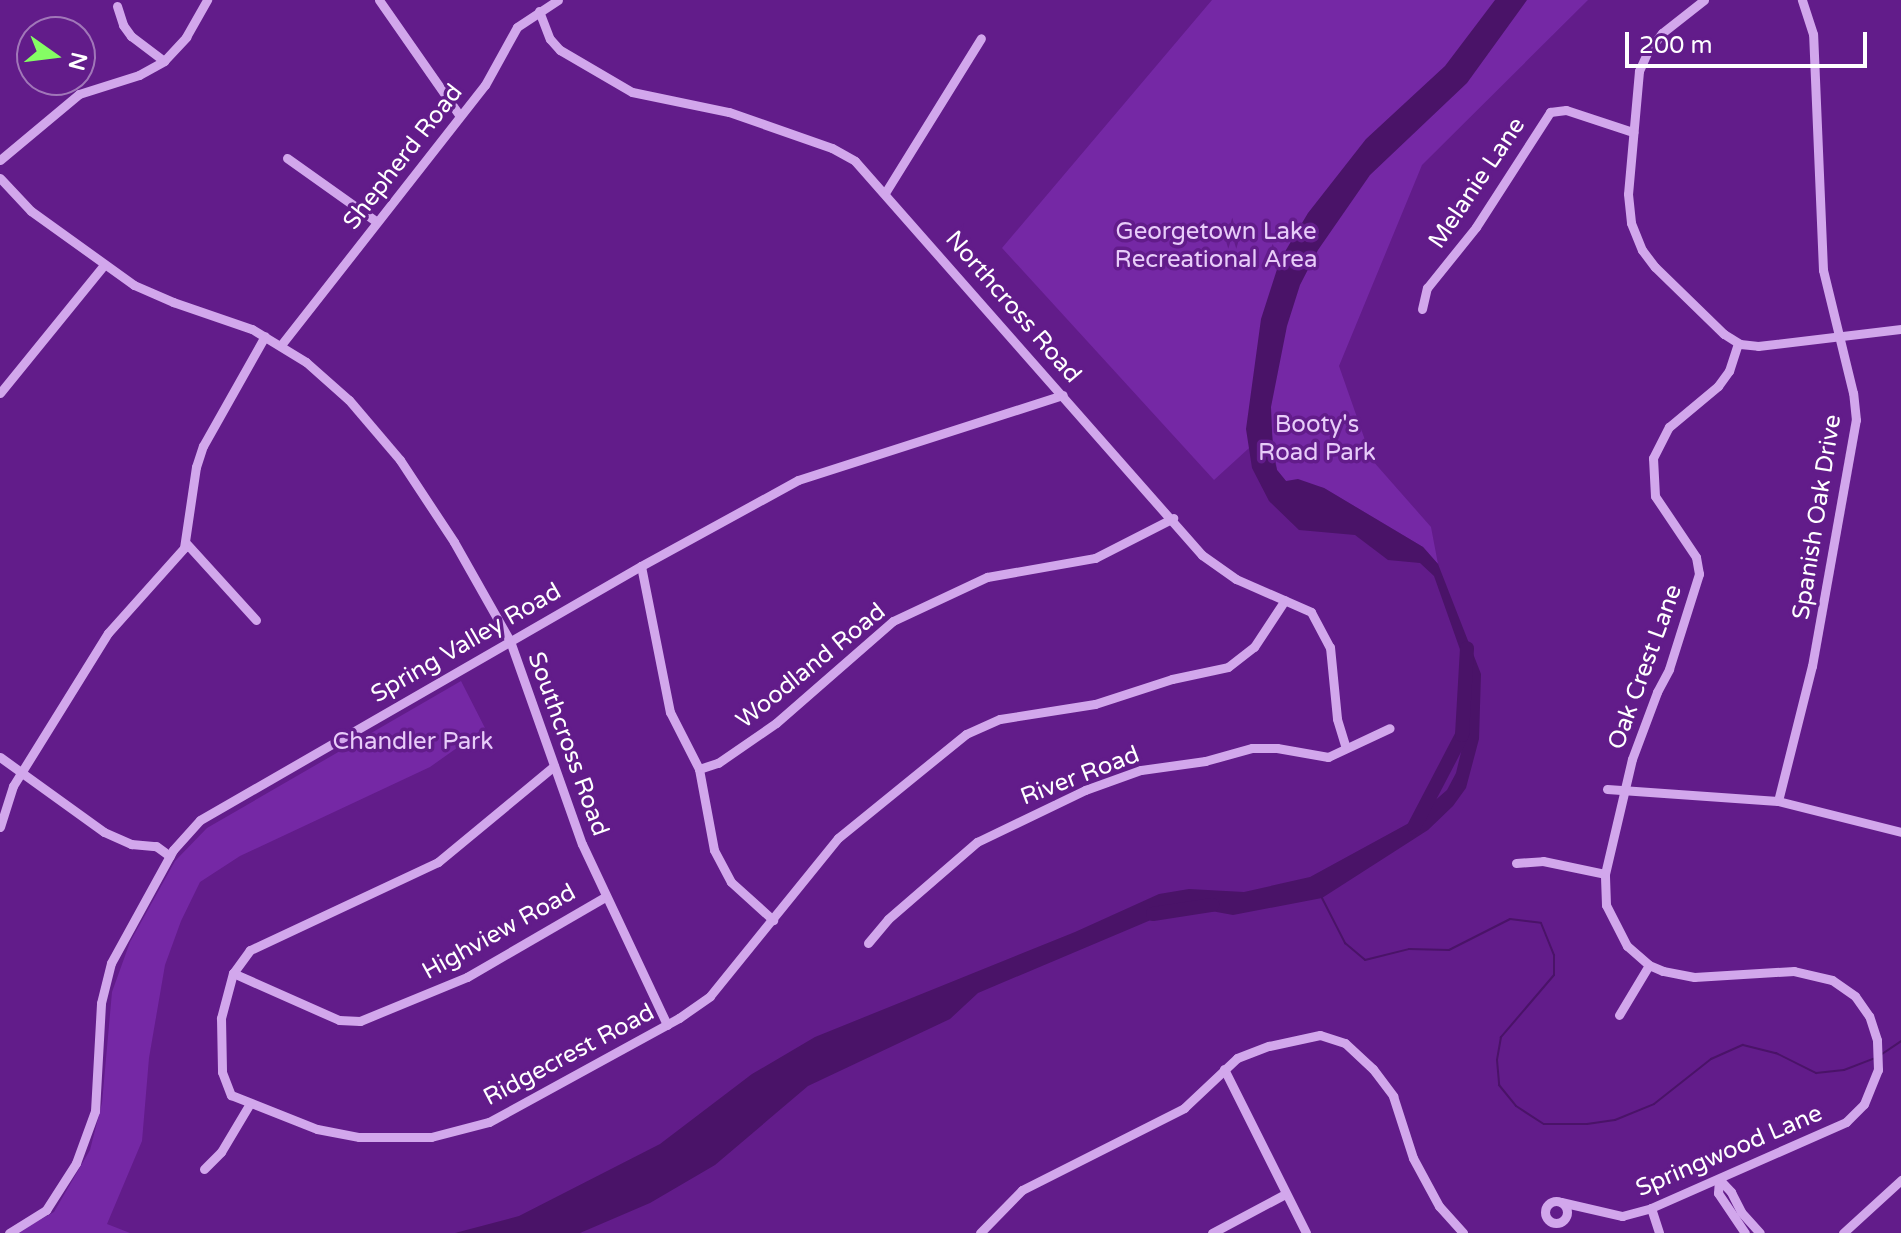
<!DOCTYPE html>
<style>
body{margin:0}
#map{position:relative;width:1901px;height:1233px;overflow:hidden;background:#621c8a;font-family:"Varela Round",sans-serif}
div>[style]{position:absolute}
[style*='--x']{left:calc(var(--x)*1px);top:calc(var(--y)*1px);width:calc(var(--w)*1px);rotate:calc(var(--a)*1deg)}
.green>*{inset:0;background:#7528a5}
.water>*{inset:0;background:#4a1368}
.stream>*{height:2px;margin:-1px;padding:0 1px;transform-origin:1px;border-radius:1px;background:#4a1368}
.river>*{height:14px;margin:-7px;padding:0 7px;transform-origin:7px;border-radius:7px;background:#4a1368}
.minor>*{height:9px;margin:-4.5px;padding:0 4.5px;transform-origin:4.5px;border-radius:4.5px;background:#d2a7ec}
.minor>.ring{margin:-4.5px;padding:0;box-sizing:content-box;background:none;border:9px solid #d2a7ec;border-radius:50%}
span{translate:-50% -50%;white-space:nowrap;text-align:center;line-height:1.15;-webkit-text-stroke:7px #621c8a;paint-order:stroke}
.street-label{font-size:24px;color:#fff}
.park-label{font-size:24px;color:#e8ccf9}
.north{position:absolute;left:16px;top:16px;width:80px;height:80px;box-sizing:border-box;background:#621c8a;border:2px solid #a177b9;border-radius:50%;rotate:104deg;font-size:22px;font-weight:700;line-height:32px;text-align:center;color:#fff}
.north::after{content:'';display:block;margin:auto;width:28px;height:36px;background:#85fd64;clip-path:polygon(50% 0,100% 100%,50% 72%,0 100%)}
.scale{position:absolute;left:1625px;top:32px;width:242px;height:36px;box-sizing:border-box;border:4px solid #fff;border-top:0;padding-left:10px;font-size:24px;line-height:28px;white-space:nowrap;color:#fff;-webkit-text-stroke:6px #621c8a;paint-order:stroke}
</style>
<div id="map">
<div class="green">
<div style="clip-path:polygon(1212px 0,1588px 0,1422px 165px,1339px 366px,1372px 460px,1431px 527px,1438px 564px,1423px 547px,1324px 488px,1286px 481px,1277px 470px,1271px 428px,1214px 480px,1002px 248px)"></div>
<div style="clip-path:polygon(461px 681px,485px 728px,430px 767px,240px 856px,200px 882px,181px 921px,165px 965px,149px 1058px,142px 1141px,107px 1224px,130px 1233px,16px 1233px,54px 1212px,90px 1150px,102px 1103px,112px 992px,130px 942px,175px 861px,207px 828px)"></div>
</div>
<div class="water">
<div style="clip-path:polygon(1495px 0,1527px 0,1467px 83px,1370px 175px,1318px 250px,1300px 285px,1287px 326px,1271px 407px,1273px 453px,1277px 470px,1286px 481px,1298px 479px,1324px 488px,1423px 547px,1438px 564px,1481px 674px,1479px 739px,1466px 788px,1453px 806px,1428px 830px,1322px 898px,1233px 915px,1184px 906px,978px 993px,950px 1019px,808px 1086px,715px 1165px,650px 1203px,580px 1233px,455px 1233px,519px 1216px,660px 1144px,752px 1074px,815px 1037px,1075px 932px,1159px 894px,1189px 889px,1244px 892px,1310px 877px,1409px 823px,1447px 790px,1456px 773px,1463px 744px,1469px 675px,1434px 576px,1420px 563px,1388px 560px,1355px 535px,1299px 530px,1269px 501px,1252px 468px,1246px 429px,1261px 319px,1280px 260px,1308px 213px,1366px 139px,1445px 66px)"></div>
</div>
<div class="stream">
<div style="--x:1322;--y:898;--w:51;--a:62.9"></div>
<div style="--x:1345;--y:943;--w:26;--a:40"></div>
<div style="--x:1365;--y:960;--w:45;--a:-14"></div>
<div style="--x:1409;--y:949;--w:40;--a:1.4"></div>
<div style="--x:1449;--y:950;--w:68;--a:-26.9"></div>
<div style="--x:1510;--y:919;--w:31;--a:7"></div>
<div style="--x:1541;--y:923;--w:35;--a:68"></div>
<div style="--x:1554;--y:955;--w:20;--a:90"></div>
<div style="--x:1554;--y:975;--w:82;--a:130.5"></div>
<div style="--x:1501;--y:1037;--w:23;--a:100"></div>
<div style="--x:1497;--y:1060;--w:25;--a:85"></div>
<div style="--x:1499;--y:1085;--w:27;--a:51"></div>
<div style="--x:1516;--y:1106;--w:33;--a:33"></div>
<div style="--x:1544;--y:1124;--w:43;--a:0"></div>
<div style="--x:1587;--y:1124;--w:28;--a:-8"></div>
<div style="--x:1615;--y:1120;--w:42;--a:-22.3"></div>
<div style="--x:1654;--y:1104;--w:73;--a:-38.3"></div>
<div style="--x:1711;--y:1059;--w:35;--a:-24"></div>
<div style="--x:1743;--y:1045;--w:34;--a:14"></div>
<div style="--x:1776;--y:1053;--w:45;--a:26.6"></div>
<div style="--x:1816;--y:1073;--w:28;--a:-6"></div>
<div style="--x:1844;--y:1070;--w:31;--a:-21"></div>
<div style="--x:1882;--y:1054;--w:23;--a:-34"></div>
</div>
<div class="river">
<div style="--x:1414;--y:827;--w:104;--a:-62.4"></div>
<div style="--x:1462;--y:735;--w:87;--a:-86.7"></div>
<div style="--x:1153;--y:914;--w:60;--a:-8.7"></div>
</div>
<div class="minor">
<div style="--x:379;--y:0;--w:141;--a:55.1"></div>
<div style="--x:1704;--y:0;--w:53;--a:141.8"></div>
<div style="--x:1662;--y:33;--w:25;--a:127"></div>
<div style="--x:1647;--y:53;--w:20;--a:114"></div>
<div style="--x:1639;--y:71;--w:123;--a:95.1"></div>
<div style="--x:1628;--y:194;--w:29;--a:84"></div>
<div style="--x:1631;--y:223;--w:29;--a:68"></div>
<div style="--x:1642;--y:250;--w:21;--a:53"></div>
<div style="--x:1655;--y:267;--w:96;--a:44.2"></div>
<div style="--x:1724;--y:334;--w:19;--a:32"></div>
<div style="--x:1740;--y:344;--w:18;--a:6"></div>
<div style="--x:1758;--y:346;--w:144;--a:-6.8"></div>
<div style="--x:117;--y:6;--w:20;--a:72"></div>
<div style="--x:123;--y:25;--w:14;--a:54"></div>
<div style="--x:131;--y:36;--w:41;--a:37.1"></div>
<div style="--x:539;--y:11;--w:30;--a:69"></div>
<div style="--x:550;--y:39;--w:15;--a:48"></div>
<div style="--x:560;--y:50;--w:83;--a:30.3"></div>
<div style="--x:632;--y:92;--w:99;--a:11.7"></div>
<div style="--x:729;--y:112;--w:109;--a:19.3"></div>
<div style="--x:832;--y:148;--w:26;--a:29"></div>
<div style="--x:855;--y:161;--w:525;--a:48.63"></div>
<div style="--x:1202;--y:555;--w:42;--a:35.2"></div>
<div style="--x:1236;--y:579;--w:82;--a:23.7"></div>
<div style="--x:1311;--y:612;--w:40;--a:62"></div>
<div style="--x:1330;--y:647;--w:72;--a:84.4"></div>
<div style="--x:1337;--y:719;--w:30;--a:73"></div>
<div style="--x:287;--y:158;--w:110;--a:35.4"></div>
<div style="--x:0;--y:160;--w:103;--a:-39.9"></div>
<div style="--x:79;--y:94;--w:63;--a:-17.6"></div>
<div style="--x:139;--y:75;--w:29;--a:-29"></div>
<div style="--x:164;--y:61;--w:33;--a:-47"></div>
<div style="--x:186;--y:37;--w:43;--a:-60.4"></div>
<div style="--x:0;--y:178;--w:45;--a:46.8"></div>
<div style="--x:31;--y:211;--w:127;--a:35.7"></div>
<div style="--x:134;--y:285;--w:43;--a:23.6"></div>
<div style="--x:173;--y:302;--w:83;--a:18.9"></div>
<div style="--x:252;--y:329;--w:63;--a:31.4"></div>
<div style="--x:306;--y:362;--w:57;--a:41.5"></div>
<div style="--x:349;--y:400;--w:79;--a:49.6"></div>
<div style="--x:400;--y:460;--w:98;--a:56.6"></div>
<div style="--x:454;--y:542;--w:114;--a:60.5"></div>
<div style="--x:510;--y:641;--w:215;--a:70.5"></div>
<div style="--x:582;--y:844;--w:200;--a:64.8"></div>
<div style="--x:885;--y:193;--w:182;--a:-58.2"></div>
<div style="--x:1422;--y:309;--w:22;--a:-77"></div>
<div style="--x:1427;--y:288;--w:78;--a:-51.2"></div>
<div style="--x:1476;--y:227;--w:137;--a:-57.2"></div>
<div style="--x:1550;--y:112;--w:16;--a:-7"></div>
<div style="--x:1566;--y:110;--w:71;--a:18.2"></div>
<div style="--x:281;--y:345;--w:330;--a:-51.9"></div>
<div style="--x:485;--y:85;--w:66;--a:-61.1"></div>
<div style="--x:517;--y:27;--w:49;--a:-33.4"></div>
<div style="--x:0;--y:393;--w:165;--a:-50.9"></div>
<div style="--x:186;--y:543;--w:104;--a:47.7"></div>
<div style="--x:641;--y:566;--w:149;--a:78.8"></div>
<div style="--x:670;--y:712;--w:64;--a:63"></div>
<div style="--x:699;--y:769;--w:82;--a:79.5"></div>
<div style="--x:714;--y:850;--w:36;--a:62"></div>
<div style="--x:731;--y:882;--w:57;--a:42.1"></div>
<div style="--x:0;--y:757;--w:128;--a:35.8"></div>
<div style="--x:104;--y:832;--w:30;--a:24"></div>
<div style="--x:131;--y:844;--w:25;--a:5"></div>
<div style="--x:156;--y:846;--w:17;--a:36"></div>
<div style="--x:554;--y:766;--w:151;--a:140.4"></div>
<div style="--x:438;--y:862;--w:208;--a:154.9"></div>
<div style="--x:250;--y:950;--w:29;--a:126"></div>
<div style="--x:233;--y:973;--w:47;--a:104.9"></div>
<div style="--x:221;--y:1018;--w:54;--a:88.9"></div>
<div style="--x:222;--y:1072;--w:25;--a:69"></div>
<div style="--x:231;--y:1095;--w:92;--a:21.6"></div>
<div style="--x:317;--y:1129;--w:43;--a:10.8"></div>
<div style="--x:359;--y:1137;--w:72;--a:0"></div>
<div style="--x:431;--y:1137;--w:60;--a:-14.5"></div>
<div style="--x:489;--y:1122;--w:217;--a:-28.7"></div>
<div style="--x:679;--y:1018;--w:38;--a:-35"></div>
<div style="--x:710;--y:996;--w:203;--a:-51"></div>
<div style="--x:838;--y:838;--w:165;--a:-39.1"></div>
<div style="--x:966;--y:734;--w:37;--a:-24"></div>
<div style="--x:1000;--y:719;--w:96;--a:-9"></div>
<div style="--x:1095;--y:704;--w:81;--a:-18"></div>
<div style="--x:1172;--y:679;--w:57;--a:-12.1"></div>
<div style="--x:1228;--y:667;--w:33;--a:-38"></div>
<div style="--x:1254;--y:647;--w:56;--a:-56.6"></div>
<div style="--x:699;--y:769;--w:20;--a:-18"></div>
<div style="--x:718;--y:763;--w:70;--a:-34.6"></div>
<div style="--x:776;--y:723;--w:155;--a:-41.1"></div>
<div style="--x:893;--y:621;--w:104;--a:-25.1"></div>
<div style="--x:987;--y:577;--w:110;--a:-10"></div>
<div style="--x:1095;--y:558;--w:88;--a:-27.1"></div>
<div style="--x:1607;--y:789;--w:171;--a:4"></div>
<div style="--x:1778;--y:801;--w:127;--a:14.1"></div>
<div style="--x:1778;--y:801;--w:139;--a:-75.9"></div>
<div style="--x:1812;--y:666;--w:250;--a:-79.9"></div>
<div style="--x:1856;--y:420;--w:27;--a:-96"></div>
<div style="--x:1853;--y:393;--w:127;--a:-103.7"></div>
<div style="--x:1823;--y:270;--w:236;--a:-92.4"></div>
<div style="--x:1813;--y:34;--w:36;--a:-108"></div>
<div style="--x:0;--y:827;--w:43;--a:-72.4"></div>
<div style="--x:13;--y:786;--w:180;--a:-58.2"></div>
<div style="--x:108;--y:633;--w:114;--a:-48.2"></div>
<div style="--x:184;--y:548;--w:82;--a:-81.6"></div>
<div style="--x:196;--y:467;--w:22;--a:-72"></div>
<div style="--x:203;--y:446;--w:126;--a:-60.6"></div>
<div style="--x:1516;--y:863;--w:27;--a:-4"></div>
<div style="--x:1543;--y:861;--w:63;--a:11.8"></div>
<div style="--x:868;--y:943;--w:31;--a:-50"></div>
<div style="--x:888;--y:919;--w:118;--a:-40.9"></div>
<div style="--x:977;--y:842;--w:120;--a:-25.7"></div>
<div style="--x:1085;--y:790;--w:59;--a:-19.7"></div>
<div style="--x:1141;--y:770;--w:65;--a:-8"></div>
<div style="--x:1205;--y:761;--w:49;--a:-15.5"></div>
<div style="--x:1252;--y:748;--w:25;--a:0"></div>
<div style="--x:1277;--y:748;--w:52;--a:10"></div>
<div style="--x:1328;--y:757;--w:68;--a:-25.1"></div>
<div style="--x:233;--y:973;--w:116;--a:23.9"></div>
<div style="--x:339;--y:1020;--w:21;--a:3"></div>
<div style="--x:360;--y:1021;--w:116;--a:-22.4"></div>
<div style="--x:467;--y:977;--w:160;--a:-30.1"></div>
<div style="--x:1619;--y:1015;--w:58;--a:-59"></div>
<div style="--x:1224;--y:1069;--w:183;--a:63.4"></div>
<div style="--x:204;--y:1169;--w:24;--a:-45"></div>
<div style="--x:221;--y:1152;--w:55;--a:-59.2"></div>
<div style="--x:1719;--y:1179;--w:18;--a:47"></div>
<div style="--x:1731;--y:1192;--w:22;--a:63"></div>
<div style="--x:1741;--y:1212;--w:28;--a:48"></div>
<div style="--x:1719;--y:1179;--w:14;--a:94"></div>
<div style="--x:1718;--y:1193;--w:48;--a:56"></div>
<div class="ring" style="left:1545px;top:1201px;width:13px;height:13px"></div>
<div style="--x:1561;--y:1202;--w:63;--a:12.9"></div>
<div style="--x:1622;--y:1216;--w:30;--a:-15"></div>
<div style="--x:1651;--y:1208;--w:213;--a:-23.8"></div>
<div style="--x:1846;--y:1122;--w:25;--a:-45"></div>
<div style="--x:1864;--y:1104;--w:37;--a:-68"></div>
<div style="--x:1878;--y:1070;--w:30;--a:-92"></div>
<div style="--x:1877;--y:1040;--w:25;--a:-108"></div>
<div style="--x:1869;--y:1016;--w:24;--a:-125"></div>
<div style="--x:1855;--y:996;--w:28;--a:-145"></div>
<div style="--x:1832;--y:980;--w:39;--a:-167"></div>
<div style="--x:1794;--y:971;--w:100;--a:176.6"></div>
<div style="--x:1694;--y:977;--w:32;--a:-169"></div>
<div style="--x:1663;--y:971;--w:15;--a:-157"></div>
<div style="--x:1649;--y:965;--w:29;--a:-139"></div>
<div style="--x:1627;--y:946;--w:46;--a:-117.1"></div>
<div style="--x:1606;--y:905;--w:31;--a:-92"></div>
<div style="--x:1605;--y:874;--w:118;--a:-76.8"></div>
<div style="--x:1632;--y:759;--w:72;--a:-69.5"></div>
<div style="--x:1657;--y:692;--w:26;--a:-62"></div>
<div style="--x:1669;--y:669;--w:100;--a:-72.5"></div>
<div style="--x:1699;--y:574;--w:17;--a:-100"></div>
<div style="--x:1696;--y:557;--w:73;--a:-123.9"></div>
<div style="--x:1655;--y:496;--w:38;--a:-93"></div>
<div style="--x:1653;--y:458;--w:35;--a:-63"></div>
<div style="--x:1669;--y:427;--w:64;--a:-39.9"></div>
<div style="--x:1718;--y:386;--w:19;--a:-54"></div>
<div style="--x:1729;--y:371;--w:29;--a:-72"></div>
<div style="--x:1651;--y:1208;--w:26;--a:72"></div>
<div style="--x:9;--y:1233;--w:44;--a:-31.9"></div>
<div style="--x:46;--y:1210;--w:56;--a:-57.4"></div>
<div style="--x:76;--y:1163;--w:55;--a:-69.9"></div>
<div style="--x:95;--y:1111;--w:108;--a:-86.8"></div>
<div style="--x:101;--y:1003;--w:41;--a:-76"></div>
<div style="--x:111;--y:963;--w:129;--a:-61.2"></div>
<div style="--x:173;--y:850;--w:40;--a:-48"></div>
<div style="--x:200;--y:820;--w:509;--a:-29.94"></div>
<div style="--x:641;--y:566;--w:179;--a:-28.7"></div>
<div style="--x:798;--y:480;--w:278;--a:-17.8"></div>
<div style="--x:980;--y:1233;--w:60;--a:-45.7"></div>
<div style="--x:1022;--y:1190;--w:182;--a:-26.8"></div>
<div style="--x:1184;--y:1108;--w:73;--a:-43.3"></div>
<div style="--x:1237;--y:1058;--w:34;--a:-21"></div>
<div style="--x:1269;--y:1046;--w:52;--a:-12.2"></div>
<div style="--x:1320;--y:1035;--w:26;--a:18"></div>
<div style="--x:1345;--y:1043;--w:38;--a:43"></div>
<div style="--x:1373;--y:1069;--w:34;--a:53"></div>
<div style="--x:1393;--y:1096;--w:65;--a:72.1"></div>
<div style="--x:1413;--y:1158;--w:55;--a:61.6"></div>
<div style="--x:1439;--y:1206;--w:36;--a:48"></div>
<div style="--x:1212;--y:1233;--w:83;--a:-28.1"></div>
<div style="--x:1843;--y:1233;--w:79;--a:-42.4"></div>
</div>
<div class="street-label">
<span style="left:403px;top:157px;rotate:-52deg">Shepherd Road</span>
<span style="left:1477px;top:183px;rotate:-56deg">Melanie Lane</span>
<span style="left:1013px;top:307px;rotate:49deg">Northcross Road</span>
<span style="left:1817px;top:517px;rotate:-81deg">Spanish Oak Drive</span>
<span style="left:466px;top:643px;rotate:-30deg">Spring Valley Road</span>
<span style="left:811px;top:666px;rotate:-39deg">Woodland Road</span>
<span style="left:1645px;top:667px;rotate:-70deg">Oak Crest Lane</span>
<span style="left:568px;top:744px;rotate:70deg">Southcross Road</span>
<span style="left:1080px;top:776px;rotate:-21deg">River Road</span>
<span style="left:499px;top:932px;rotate:-29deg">Highview Road</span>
<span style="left:569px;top:1055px;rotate:-28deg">Ridgecrest Road</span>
<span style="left:1729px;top:1151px;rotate:-23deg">Springwood Lane</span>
</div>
<div class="park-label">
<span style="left:1216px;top:246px">Georgetown Lake<br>Recreational Area</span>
<span style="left:1317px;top:439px">Booty's<br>Road Park</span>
<span style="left:413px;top:742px">Chandler Park</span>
</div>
<div class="north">N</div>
<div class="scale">200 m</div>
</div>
